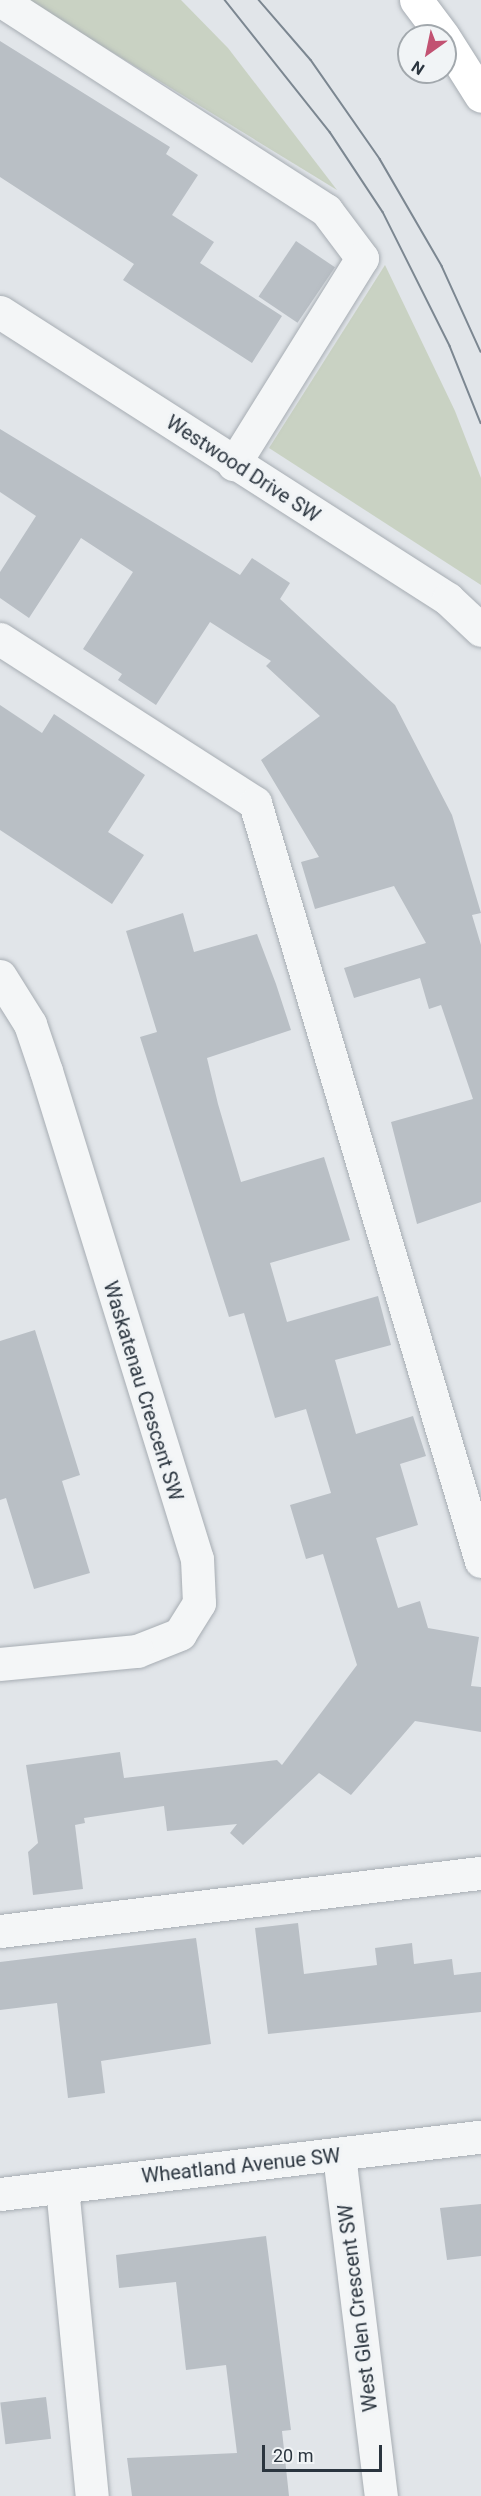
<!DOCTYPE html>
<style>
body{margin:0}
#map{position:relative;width:481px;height:2496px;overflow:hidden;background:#e1e5e9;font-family:Roboto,sans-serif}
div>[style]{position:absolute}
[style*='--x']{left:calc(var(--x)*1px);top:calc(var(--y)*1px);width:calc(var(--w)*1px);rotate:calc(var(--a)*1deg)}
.green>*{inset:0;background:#c9d2c3}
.building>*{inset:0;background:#b9bfc5;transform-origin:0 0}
.roads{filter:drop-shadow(0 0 2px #a7adb3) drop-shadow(0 0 2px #a7adb3)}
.minor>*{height:33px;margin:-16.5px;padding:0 16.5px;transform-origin:16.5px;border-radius:16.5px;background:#f4f6f7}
.major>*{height:33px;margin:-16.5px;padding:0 16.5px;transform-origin:16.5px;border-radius:16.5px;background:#fff}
.tram>*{height:1.5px;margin:-0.75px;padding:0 0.75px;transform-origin:0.75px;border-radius:0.75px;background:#7c8791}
span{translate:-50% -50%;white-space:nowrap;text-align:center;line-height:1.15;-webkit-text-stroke:6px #f1f4f6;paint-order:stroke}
.street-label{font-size:20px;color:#2b353f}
.north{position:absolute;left:397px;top:24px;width:60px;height:60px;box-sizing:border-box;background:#f1f4f6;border:2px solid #a2a8ad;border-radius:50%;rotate:213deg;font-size:16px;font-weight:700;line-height:24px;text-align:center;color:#2b353f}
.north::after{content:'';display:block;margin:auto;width:21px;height:27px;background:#c25272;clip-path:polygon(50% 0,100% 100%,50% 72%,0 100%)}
.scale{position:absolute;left:262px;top:2445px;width:120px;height:27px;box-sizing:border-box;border:3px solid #2b353f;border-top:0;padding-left:8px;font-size:18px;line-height:21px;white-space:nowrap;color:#2b353f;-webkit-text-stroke:4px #f1f4f6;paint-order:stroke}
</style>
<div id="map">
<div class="green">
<div style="clip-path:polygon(27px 0,181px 0,228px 48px,337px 190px)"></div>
<div style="clip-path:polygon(385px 265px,455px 411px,481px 478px,481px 585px,269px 448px)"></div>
</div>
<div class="building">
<div style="clip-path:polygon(0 41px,170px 147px,166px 154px,198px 175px,172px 215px,214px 242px,200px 263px,282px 316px,252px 363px,123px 280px,134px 264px,0 177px)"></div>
<div style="left:296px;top:241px;width:47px;height:67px;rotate:34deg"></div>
<div style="clip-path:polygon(0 429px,240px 575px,252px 558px,290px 583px,280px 599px,395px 705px,452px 815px,481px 913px,472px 915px,481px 945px,481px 1202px,417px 1224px,391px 1122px,473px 1099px,441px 1005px,429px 1009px,420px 978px,354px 998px,344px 968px,426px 943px,394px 886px,315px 909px,301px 862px,319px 857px,261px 760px,320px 716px,266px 666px,271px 661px,210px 622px,156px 705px,118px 680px,122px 674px,83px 649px,133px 572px,81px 538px,29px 618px,0 598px,0 572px,36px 516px,0 492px)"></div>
<div style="clip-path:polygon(0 705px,42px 733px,54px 714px,145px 775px,108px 832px,144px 855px,112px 904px,0 830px)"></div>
<div style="clip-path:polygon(183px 913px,194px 952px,257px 934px,276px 984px,291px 1030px,207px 1058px,218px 1104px,241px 1182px,324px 1157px,350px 1240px,270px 1263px,287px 1322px,378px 1296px,391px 1345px,335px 1360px,356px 1434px,413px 1416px,426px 1456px,400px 1464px,418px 1525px,376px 1538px,398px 1608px,420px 1601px,428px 1628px,479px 1637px,471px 1686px,481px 1687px,481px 1732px,415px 1721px,351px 1795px,319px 1773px,243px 1845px,230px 1833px,237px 1824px,167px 1831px,164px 1806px,84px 1818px,85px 1823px,75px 1825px,83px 1889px,33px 1895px,28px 1852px,38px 1843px,26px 1765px,120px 1752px,124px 1778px,277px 1760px,282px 1765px,357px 1665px,323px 1554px,306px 1559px,290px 1505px,331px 1493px,306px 1409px,275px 1418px,244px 1313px,229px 1317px,140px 1037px,157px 1032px,126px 931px)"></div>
<div style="clip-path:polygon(35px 1330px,80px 1475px,62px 1481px,90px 1573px,34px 1589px,6px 1498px,0 1500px,0 1341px)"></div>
<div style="clip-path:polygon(298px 1923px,304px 1974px,377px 1965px,375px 1948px,412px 1943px,414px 1964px,452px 1959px,454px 1975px,481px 1972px,481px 2012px,268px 2034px,255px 1928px)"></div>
<div style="clip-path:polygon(196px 1938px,211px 2044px,101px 2061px,105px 2093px,68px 2098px,57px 2003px,0 2010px,0 1962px)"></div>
<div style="clip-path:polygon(481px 2204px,481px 2256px,447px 2260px,440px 2208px)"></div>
<div style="clip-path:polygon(266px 2236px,291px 2430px,282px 2431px,289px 2496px,132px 2496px,127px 2458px,237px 2453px,226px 2365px,186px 2370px,176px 2282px,119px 2288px,116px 2255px)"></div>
<div style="left:46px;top:2397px;width:42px;height:46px;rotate:83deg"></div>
</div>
<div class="roads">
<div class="minor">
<div style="--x:0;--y:0;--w:388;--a:32.8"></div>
<div style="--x:326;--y:210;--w:60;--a:53.1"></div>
<div style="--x:362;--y:258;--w:243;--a:121.9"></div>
<div style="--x:0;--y:312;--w:532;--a:32.64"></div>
<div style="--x:448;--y:599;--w:45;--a:43.2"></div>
<div style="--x:0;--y:639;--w:303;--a:32.7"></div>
<div style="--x:255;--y:803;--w:791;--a:73.4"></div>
<div style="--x:0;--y:976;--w:57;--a:58"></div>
<div style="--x:30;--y:1024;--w:50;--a:71.2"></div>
<div style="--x:46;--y:1071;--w:511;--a:72.81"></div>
<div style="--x:197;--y:1559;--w:44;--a:87.4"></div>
<div style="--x:199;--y:1603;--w:36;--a:122"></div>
<div style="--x:180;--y:1634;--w:46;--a:158.4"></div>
<div style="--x:137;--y:1651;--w:138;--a:174.6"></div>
<div style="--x:0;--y:1931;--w:484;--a:-6.9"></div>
<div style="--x:339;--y:2155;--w:344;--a:83"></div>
<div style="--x:62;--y:2187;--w:310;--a:84.5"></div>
<div style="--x:0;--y:2194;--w:484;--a:-6.8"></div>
</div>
<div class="major">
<div style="--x:416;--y:0;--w:45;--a:53.1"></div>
<div style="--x:445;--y:39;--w:67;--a:57.7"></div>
</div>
</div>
<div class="tram">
<div style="--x:225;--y:0;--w:169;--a:51.5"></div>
<div style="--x:330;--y:132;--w:96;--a:56.5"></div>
<div style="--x:383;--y:212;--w:150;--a:63.4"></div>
<div style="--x:450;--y:346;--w:83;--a:68.1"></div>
<div style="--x:259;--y:0;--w:79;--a:49.1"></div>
<div style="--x:311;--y:60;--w:121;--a:55.1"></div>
<div style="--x:380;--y:159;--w:124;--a:59.9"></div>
<div style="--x:442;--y:266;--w:94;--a:65.6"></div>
</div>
<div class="street-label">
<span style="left:243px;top:469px;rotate:33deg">Westwood Drive SW</span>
<span style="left:143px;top:1391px;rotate:73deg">Waskatenau Crescent SW</span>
<span style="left:241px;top:2166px;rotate:-6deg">Wheatland Avenue SW</span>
<span style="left:358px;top:2308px;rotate:-97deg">West Glen Crescent SW</span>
</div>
<div class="north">N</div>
<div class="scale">20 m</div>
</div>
